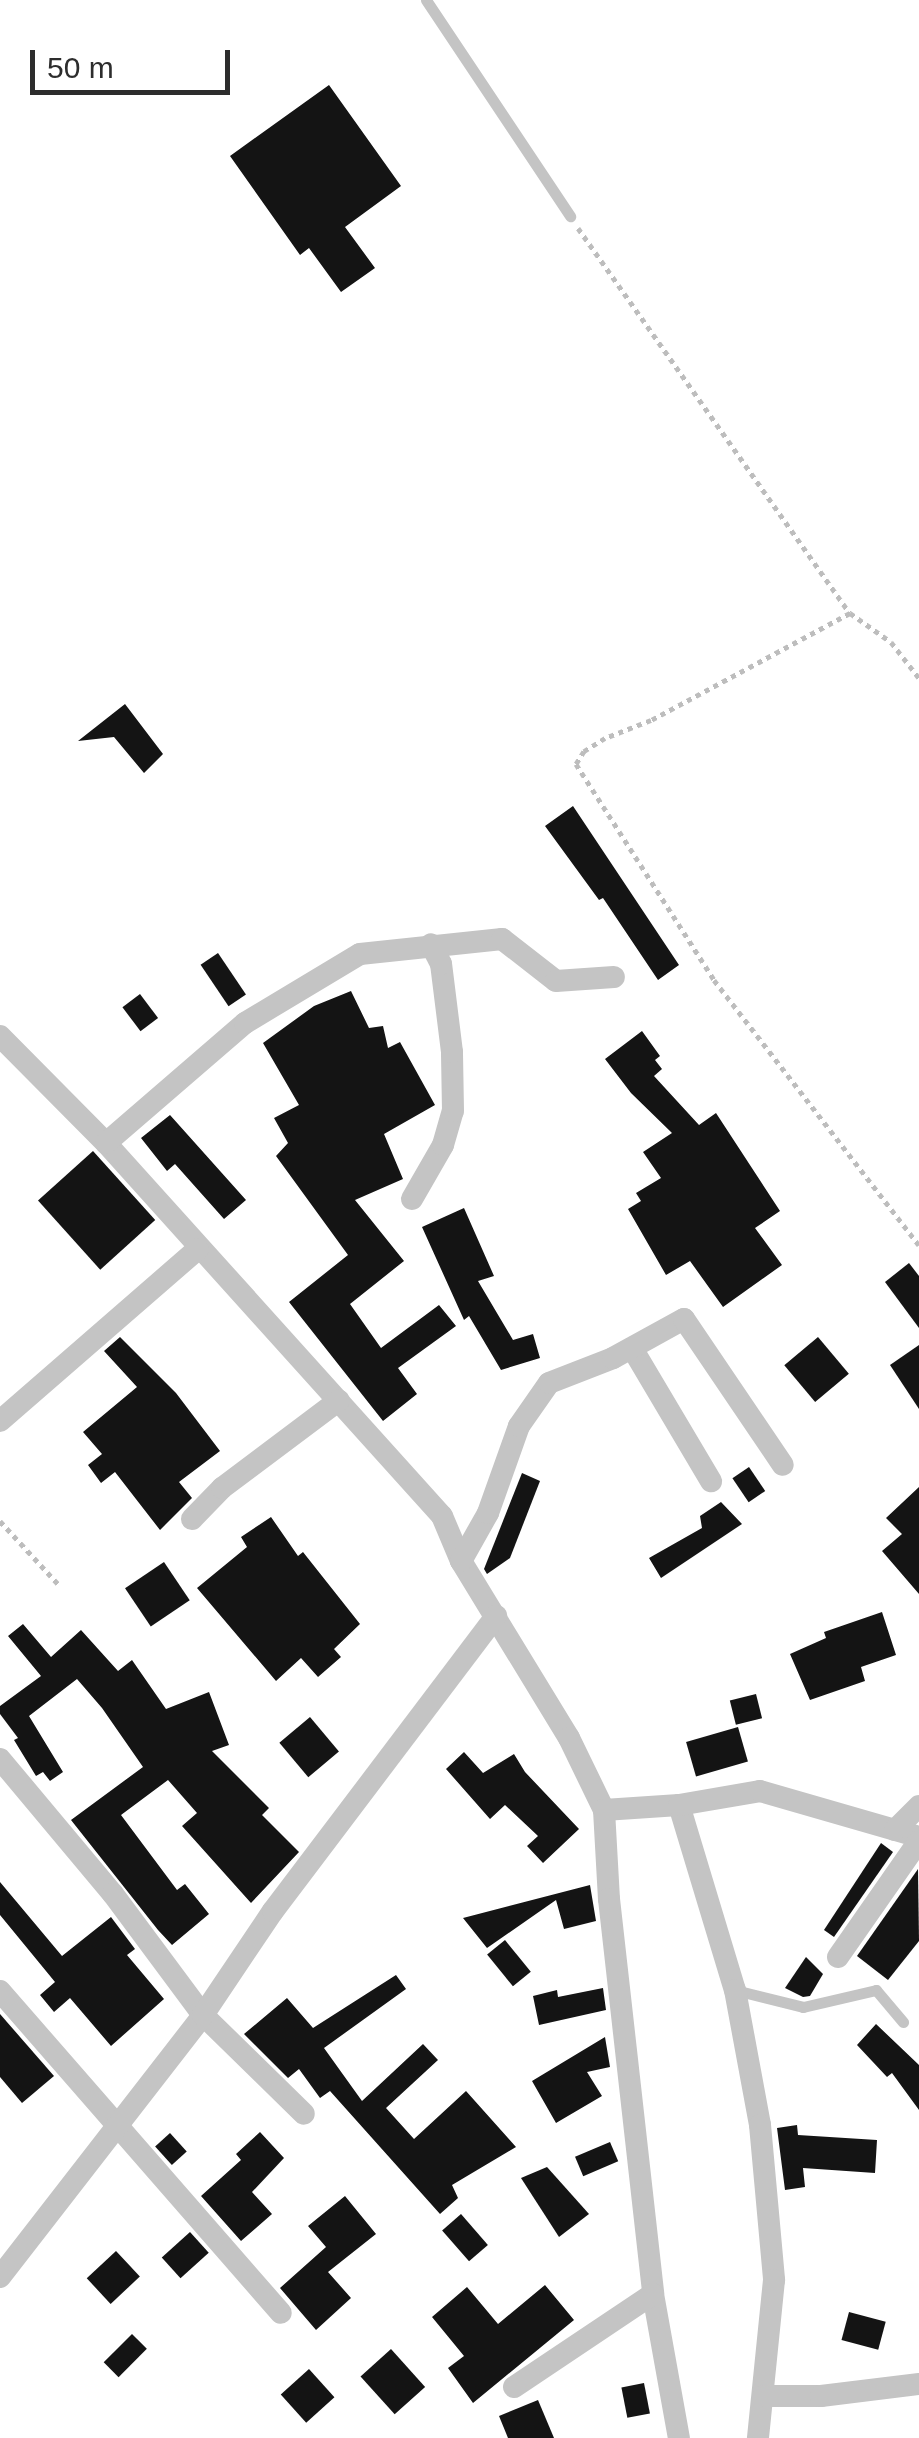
<!DOCTYPE html>
<style>
body{margin:0}
#map{position:relative;width:919px;height:2438px;overflow:hidden;background:#fff;font-family:Helvetica,sans-serif}
div>[style]{position:absolute}
[style*='--x']{left:calc(var(--x)*1px);top:calc(var(--y)*1px);width:calc(var(--w)*1px);rotate:calc(var(--a)*1deg)}
.building>*{inset:0;background:#141414;transform-origin:0 0}
.path>*{height:5px;margin-top:-2.5px;transform-origin:0;background:repeating-linear-gradient(90deg,#bdbdbd 0 5px,transparent 0 10px)}
.service>*{height:11px;margin:-5.5px;padding:0 5.5px;transform-origin:5.5px;border-radius:5.5px;background:#c4c4c4}
.minor>*{height:22px;margin:-11px;padding:0 11px;transform-origin:11px;border-radius:11px;background:#c4c4c4}
span{translate:-50% -50%;white-space:nowrap;text-align:center;line-height:1.15;-webkit-text-stroke:10px #fff;paint-order:stroke}
.scale{position:absolute;left:30px;top:50px;width:200px;height:45px;box-sizing:border-box;border:5px solid #2d2d2d;border-top:0;padding-left:12px;font-size:30px;line-height:35px;white-space:nowrap;color:#2d2d2d;-webkit-text-stroke:8px #fff;paint-order:stroke}
</style>
<div id="map">
<div class="building">
<div style="clip-path:polygon(329px 85px,401px 186px,345px 227px,375px 268px,341px 292px,309px 248px,300px 255px,230px 156px)"></div>
<div style="clip-path:polygon(125px 704px,163px 754px,144px 773px,114px 737px,78px 741px)"></div>
<div style="clip-path:polygon(573px 806px,679px 965px,658px 980px,603px 898px,599px 900px,545px 826px)"></div>
<div style="left:218px;top:953px;width:50px;height:21px;rotate:56deg"></div>
<div style="clip-path:polygon(351px 991px,369px 1028px,383px 1026px,388px 1048px,400px 1042px,435px 1105px,384px 1134px,403px 1179px,355px 1200px,404px 1261px,350px 1304px,381px 1348px,439px 1305px,456px 1326px,398px 1368px,417px 1394px,383px 1421px,289px 1302px,348px 1255px,276px 1156px,288px 1143px,274px 1118px,299px 1105px,263px 1043px,314px 1006px)"></div>
<div style="left:140px;top:994px;width:30px;height:22px;rotate:53deg"></div>
<div style="clip-path:polygon(642px 1031px,660px 1056px,655px 1060px,662px 1069px,654px 1076px,699px 1125px,716px 1113px,780px 1211px,755px 1228px,782px 1265px,723px 1307px,690px 1261px,666px 1275px,628px 1209px,641px 1201px,636px 1193px,661px 1178px,643px 1152px,672px 1133px,631px 1093px,605px 1059px)"></div>
<div style="clip-path:polygon(170px 1115px,246px 1200px,224px 1219px,175px 1164px,167px 1171px,141px 1138px)"></div>
<div style="left:93px;top:1151px;width:93px;height:74px;rotate:48deg"></div>
<div style="clip-path:polygon(464px 1208px,494px 1276px,478px 1281px,513px 1340px,533px 1334px,540px 1358px,501px 1370px,469px 1316px,464px 1320px,422px 1227px)"></div>
<div style="clip-path:polygon(909px 1263px,919px 1276px,919px 1328px,885px 1282px)"></div>
<div style="clip-path:polygon(120px 1337px,176px 1393px,220px 1451px,179px 1482px,192px 1498px,160px 1530px,115px 1472px,101px 1483px,88px 1465px,102px 1454px,83px 1432px,137px 1387px,104px 1351px)"></div>
<div style="left:818px;top:1337px;width:48px;height:44px;rotate:50deg"></div>
<div style="clip-path:polygon(919px 1345px,919px 1409px,890px 1365px)"></div>
<div style="left:749px;top:1467px;width:29px;height:20px;rotate:56deg"></div>
<div style="clip-path:polygon(522px 1473px,540px 1481px,510px 1558px,487px 1574px,484px 1569px)"></div>
<div style="clip-path:polygon(919px 1487px,919px 1594px,882px 1551px,902px 1534px,886px 1518px)"></div>
<div style="clip-path:polygon(721px 1502px,742px 1524px,661px 1578px,649px 1558px,702px 1528px,700px 1516px)"></div>
<div style="clip-path:polygon(271px 1517px,298px 1556px,303px 1552px,360px 1624px,334px 1649px,341px 1657px,318px 1677px,301px 1658px,276px 1681px,197px 1588px,247px 1547px,241px 1537px)"></div>
<div style="left:164px;top:1562px;width:46px;height:47px;rotate:56deg"></div>
<div style="clip-path:polygon(882px 1612px,896px 1655px,861px 1667px,865px 1681px,810px 1700px,790px 1654px,826px 1638px,824px 1632px)"></div>
<div style="clip-path:polygon(23px 1624px,51px 1657px,81px 1630px,118px 1671px,132px 1660px,166px 1709px,209px 1692px,229px 1745px,212px 1751px,269px 1808px,262px 1815px,299px 1852px,251px 1903px,182px 1826px,197px 1813px,168px 1780px,121px 1815px,177px 1890px,185px 1884px,209px 1914px,172px 1945px,158px 1930px,71px 1820px,143px 1767px,102px 1708px,77px 1679px,29px 1716px,63px 1772px,50px 1781px,43px 1772px,36px 1776px,14px 1740px,18px 1738px,0 1714px,0 1706px,41px 1676px,8px 1636px)"></div>
<div style="left:756px;top:1694px;width:25px;height:27px;rotate:76deg"></div>
<div style="left:310px;top:1717px;width:45px;height:40px;rotate:50deg"></div>
<div style="left:738px;top:1727px;width:36px;height:54px;rotate:74deg"></div>
<div style="clip-path:polygon(464px 1752px,483px 1773px,514px 1754px,525px 1772px,579px 1829px,543px 1863px,527px 1846px,538px 1836px,505px 1805px,490px 1819px,446px 1769px)"></div>
<div style="clip-path:polygon(881px 1843px,893px 1852px,834px 1937px,824px 1930px)"></div>
<div style="clip-path:polygon(918px 1869px,919px 1941px,888px 1980px,857px 1956px)"></div>
<div style="clip-path:polygon(0 1882px,62px 1956px,111px 1917px,135px 1949px,127px 1955px,164px 1999px,111px 2046px,70px 1998px,54px 2012px,40px 1995px,55px 1982px,0 1915px)"></div>
<div style="clip-path:polygon(590px 1885px,596px 1921px,564px 1929px,556px 1900px,487px 1948px,463px 1918px)"></div>
<div style="left:505px;top:1940px;width:41px;height:23px;rotate:51deg"></div>
<div style="clip-path:polygon(806px 1957px,823px 1974px,810px 1996px,803px 1997px,785px 1988px)"></div>
<div style="clip-path:polygon(396px 1975px,406px 1989px,324px 2048px,362px 2101px,423px 2044px,438px 2060px,386px 2108px,414px 2139px,466px 2091px,516px 2147px,452px 2185px,458px 2198px,440px 2214px,330px 2091px,320px 2098px,299px 2069px,288px 2078px,244px 2034px,287px 1998px,313px 2028px)"></div>
<div style="clip-path:polygon(603px 1988px,606px 2010px,539px 2025px,533px 1996px,557px 1990px,558px 1997px)"></div>
<div style="clip-path:polygon(0 2014px,54px 2076px,22px 2103px,0 2077px)"></div>
<div style="clip-path:polygon(876px 2024px,919px 2065px,919px 2110px,892px 2073px,887px 2077px,857px 2045px)"></div>
<div style="clip-path:polygon(605px 2037px,610px 2067px,587px 2072px,602px 2096px,556px 2123px,532px 2081px)"></div>
<div style="clip-path:polygon(797px 2125px,798px 2135px,877px 2140px,875px 2173px,803px 2168px,805px 2187px,785px 2190px,777px 2128px)"></div>
<div style="clip-path:polygon(260px 2132px,284px 2158px,252px 2192px,272px 2214px,241px 2241px,201px 2196px,241px 2160px,236px 2154px)"></div>
<div style="left:170px;top:2133px;width:25px;height:20px;rotate:48deg"></div>
<div style="left:610px;top:2142px;width:21px;height:38px;rotate:67deg"></div>
<div style="clip-path:polygon(547px 2167px,589px 2214px,559px 2237px,521px 2178px)"></div>
<div style="clip-path:polygon(345px 2196px,376px 2234px,328px 2272px,351px 2298px,316px 2330px,280px 2288px,326px 2247px,308px 2226px)"></div>
<div style="left:461px;top:2214px;width:41px;height:25px;rotate:49deg"></div>
<div style="left:190px;top:2232px;width:28px;height:38px;rotate:48deg"></div>
<div style="left:116px;top:2251px;width:35px;height:40px;rotate:47deg"></div>
<div style="clip-path:polygon(545px 2285px,574px 2320px,473px 2403px,448px 2368px,464px 2356px,432px 2317px,467px 2287px,498px 2324px)"></div>
<div style="left:849px;top:2312px;width:38px;height:29px;rotate:15deg"></div>
<div style="left:132px;top:2334px;width:21px;height:40px;rotate:45deg"></div>
<div style="left:391px;top:2349px;width:51px;height:41px;rotate:48deg"></div>
<div style="left:309px;top:2369px;width:38px;height:38px;rotate:48deg"></div>
<div style="left:644px;top:2383px;width:31px;height:23px;rotate:79deg"></div>
<div style="clip-path:polygon(538px 2400px,554px 2438px,508px 2438px,499px 2416px)"></div>
</div>
<div class="path">
<div style="--x:578;--y:228;--w:471;--a:54.8"></div>
<div style="--x:850;--y:613;--w:226;--a:151.7"></div>
<div style="--x:651;--y:720;--w:49;--a:158.6"></div>
<div style="--x:605;--y:738;--w:25;--a:148"></div>
<div style="--x:584;--y:751;--w:15;--a:122"></div>
<div style="--x:576;--y:764;--w:256;--a:57.4"></div>
<div style="--x:714;--y:980;--w:335;--a:52.3"></div>
<div style="--x:850;--y:613;--w:50;--a:35.3"></div>
<div style="--x:891;--y:642;--w:46;--a:52.1"></div>
<div style="--x:0;--y:1521;--w:87;--a:47.3"></div>
</div>
<div class="service">
<div style="--x:426;--y:0;--w:260;--a:56.3"></div>
<div style="--x:735;--y:1990;--w:70;--a:14"></div>
<div style="--x:803;--y:2007;--w:75;--a:-13.1"></div>
<div style="--x:876;--y:1990;--w:42;--a:49.8"></div>
</div>
<div class="minor">
<div style="--x:0;--y:1036;--w:151;--a:45.3"></div>
<div style="--x:106;--y:1143;--w:502;--a:47.99"></div>
<div style="--x:442;--y:1516;--w:49;--a:67.1"></div>
<div style="--x:461;--y:1561;--w:207;--a:58.6"></div>
<div style="--x:569;--y:1738;--w:80;--a:64.1"></div>
<div style="--x:604;--y:1810;--w:89;--a:86.8"></div>
<div style="--x:609;--y:1899;--w:397;--a:83.6"></div>
<div style="--x:653;--y:2294;--w:146;--a:79.8"></div>
<div style="--x:106;--y:1143;--w:184;--a:-40.8"></div>
<div style="--x:245;--y:1023;--w:134;--a:-31"></div>
<div style="--x:360;--y:954;--w:143;--a:-6"></div>
<div style="--x:502;--y:939;--w:68;--a:37.9"></div>
<div style="--x:556;--y:981;--w:58;--a:-3.9"></div>
<div style="--x:412;--y:1199;--w:62;--a:-60.1"></div>
<div style="--x:443;--y:1145;--w:35;--a:-74"></div>
<div style="--x:453;--y:1111;--w:59;--a:-91"></div>
<div style="--x:452;--y:1052;--w:89;--a:-97.1"></div>
<div style="--x:441;--y:964;--w:22;--a:-117"></div>
<div style="--x:632;--y:1348;--w:155;--a:59.3"></div>
<div style="--x:0;--y:1421;--w:262;--a:-41"></div>
<div style="--x:192;--y:1519;--w:43;--a:-45.9"></div>
<div style="--x:222;--y:1488;--w:146;--a:-36.9"></div>
<div style="--x:461;--y:1561;--w:55;--a:-60.6"></div>
<div style="--x:488;--y:1513;--w:92;--a:-70.4"></div>
<div style="--x:519;--y:1426;--w:52;--a:-55.1"></div>
<div style="--x:549;--y:1383;--w:69;--a:-21.3"></div>
<div style="--x:613;--y:1358;--w:81;--a:-28.8"></div>
<div style="--x:684;--y:1319;--w:176;--a:55.9"></div>
<div style="--x:0;--y:1759;--w:176;--a:50.1"></div>
<div style="--x:113;--y:1894;--w:151;--a:53.4"></div>
<div style="--x:203;--y:2015;--w:141;--a:44.4"></div>
<div style="--x:679;--y:1805;--w:193;--a:73.2"></div>
<div style="--x:735;--y:1990;--w:137;--a:79.5"></div>
<div style="--x:760;--y:2125;--w:156;--a:84.8"></div>
<div style="--x:774;--y:2280;--w:159;--a:95.8"></div>
<div style="--x:604;--y:1810;--w:75;--a:-3.8"></div>
<div style="--x:679;--y:1805;--w:82;--a:-9.8"></div>
<div style="--x:760;--y:1791;--w:166;--a:16.1"></div>
<div style="--x:895;--y:1830;--w:34;--a:-45"></div>
<div style="--x:838;--y:1957;--w:141;--a:-55.1"></div>
<div style="--x:0;--y:1991;--w:427;--a:48.9"></div>
<div style="--x:0;--y:2277;--w:331;--a:-52.2"></div>
<div style="--x:203;--y:2015;--w:125;--a:-56.1"></div>
<div style="--x:273;--y:1911;--w:370;--a:-52.9"></div>
<div style="--x:514;--y:2387;--w:167;--a:-33.8"></div>
<div style="--x:764;--y:2396;--w:57;--a:0"></div>
<div style="--x:821;--y:2396;--w:99;--a:-7"></div>
</div>
<div class="scale">50 m</div>
</div>
